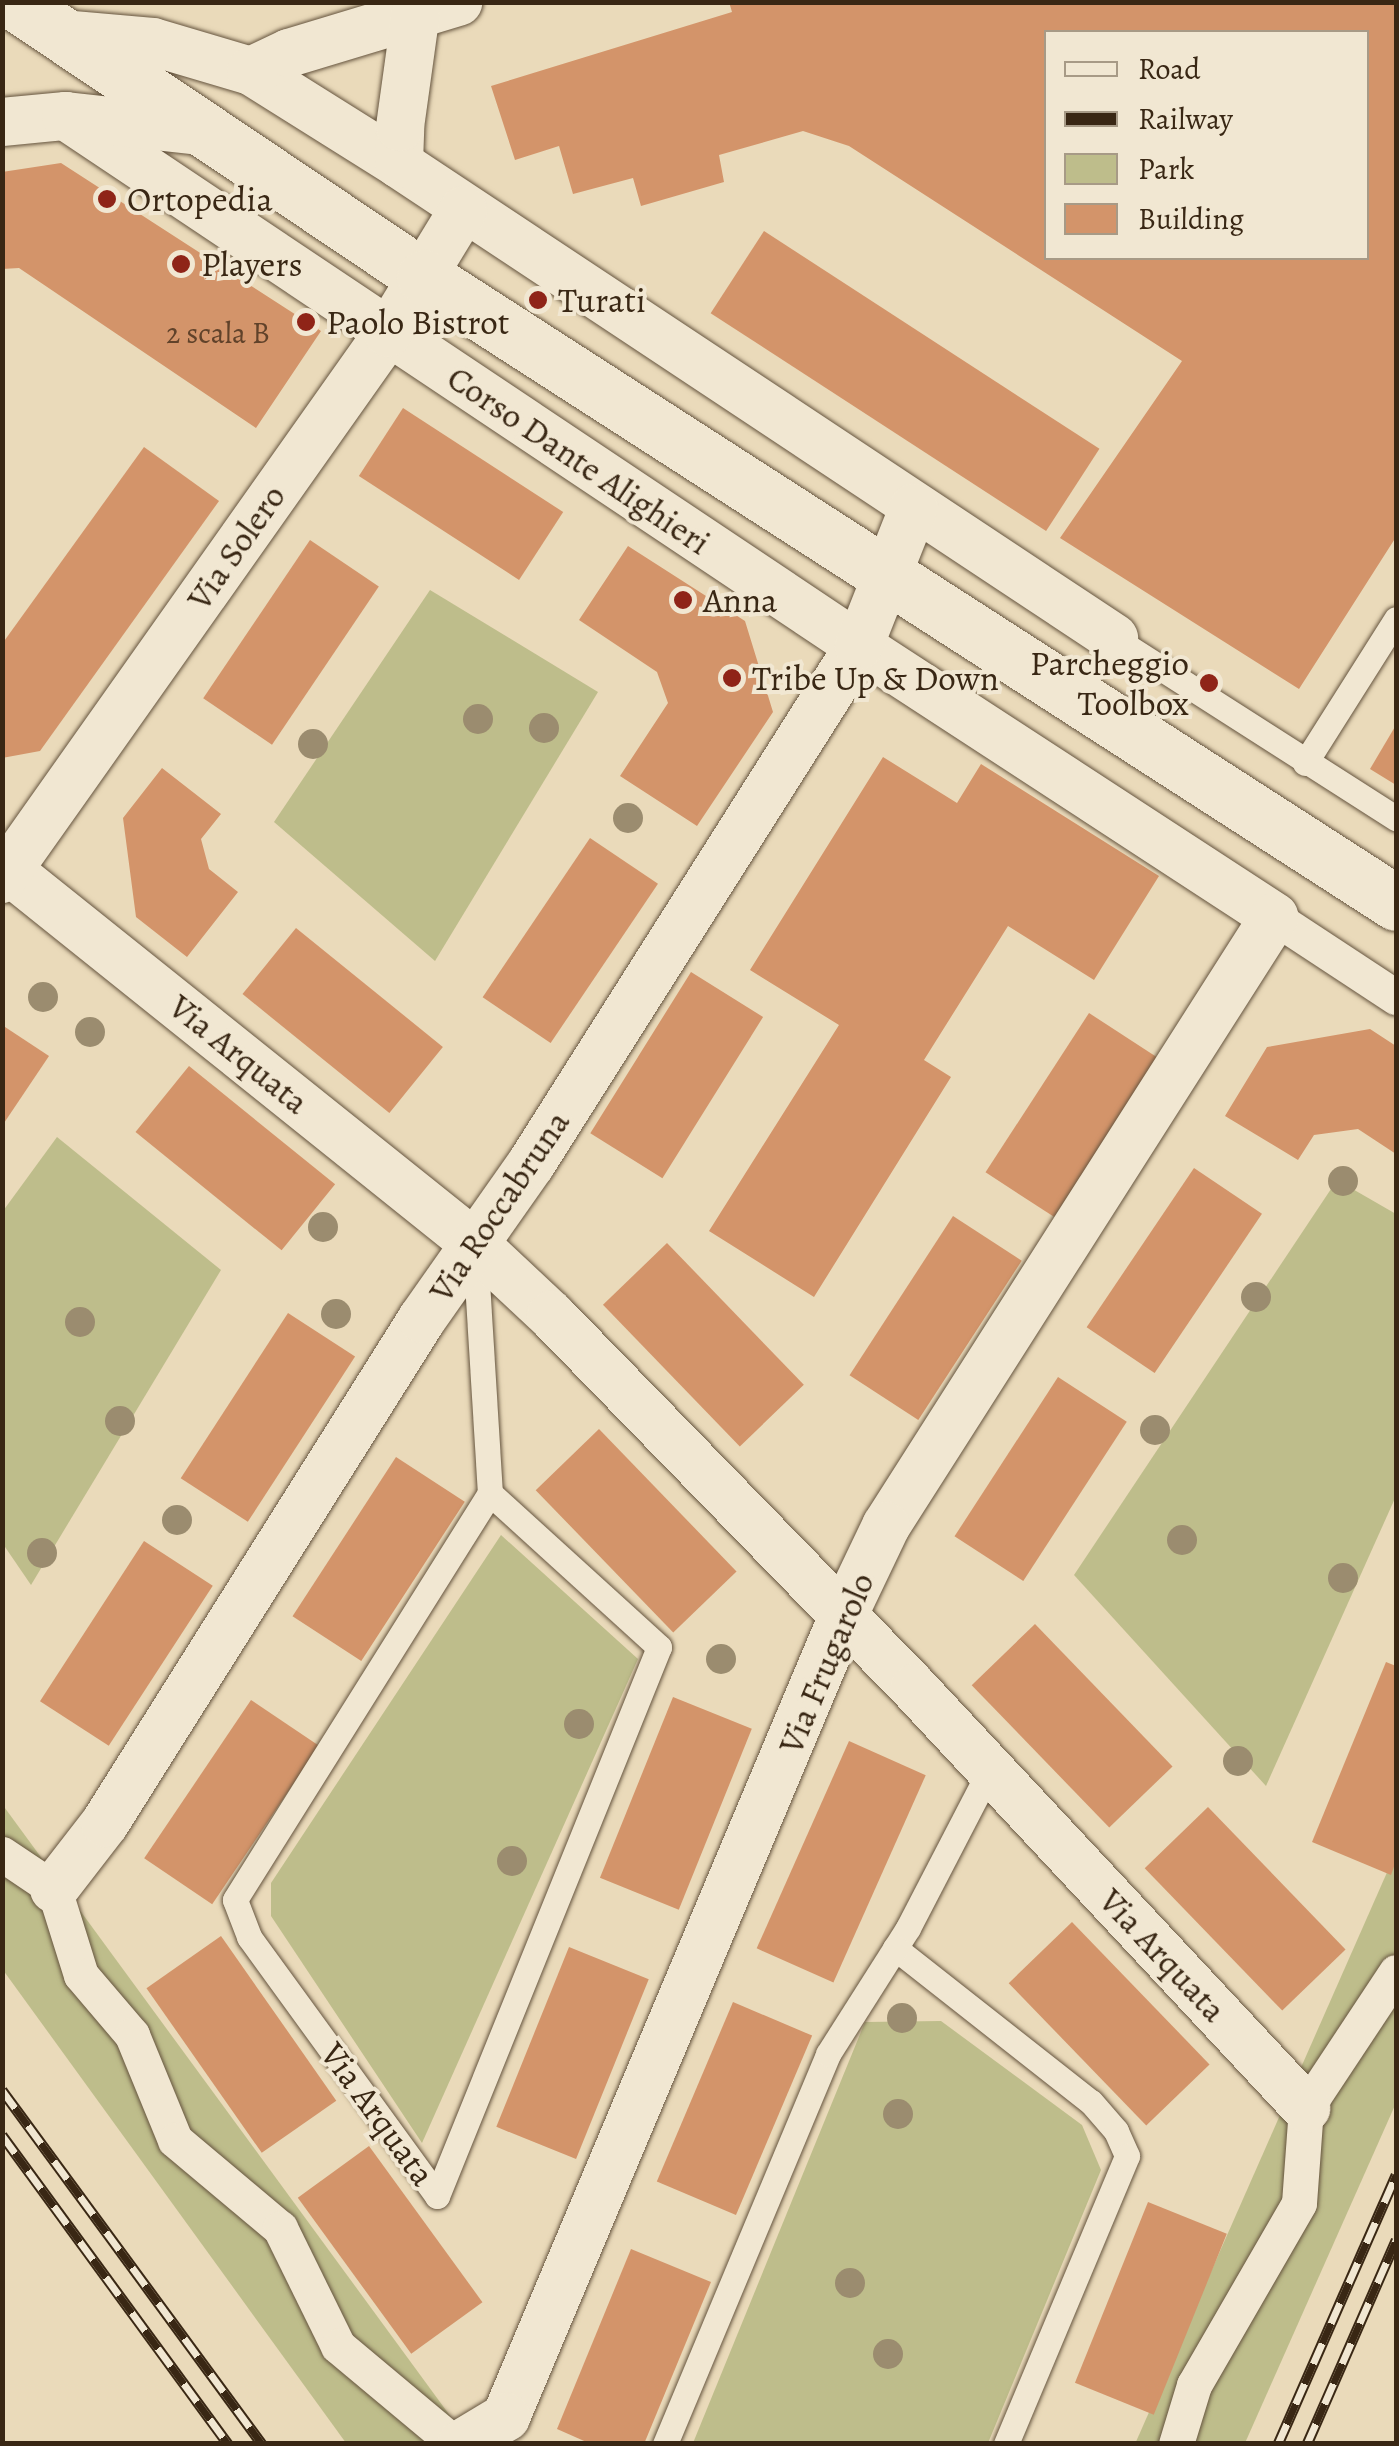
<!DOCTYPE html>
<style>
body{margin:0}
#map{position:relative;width:1399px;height:2446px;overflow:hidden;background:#eadaba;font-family:Alegreya,serif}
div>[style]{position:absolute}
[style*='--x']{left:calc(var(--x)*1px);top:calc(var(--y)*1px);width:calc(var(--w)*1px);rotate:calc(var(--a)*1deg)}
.green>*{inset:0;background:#bebd8b}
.building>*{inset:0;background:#d3946a;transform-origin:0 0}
.roads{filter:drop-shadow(0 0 2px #65543e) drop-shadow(0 0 2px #65543e)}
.service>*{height:25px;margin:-12.5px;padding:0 12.5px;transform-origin:12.5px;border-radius:12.5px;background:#f1e7d2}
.pedestrian>*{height:35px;margin:-17.5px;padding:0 17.5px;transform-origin:17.5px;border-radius:17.5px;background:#f1e7d2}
.minor>*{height:48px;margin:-24px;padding:0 24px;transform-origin:24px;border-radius:24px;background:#f1e7d2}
.tertiary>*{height:55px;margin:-27.5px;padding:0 27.5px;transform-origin:27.5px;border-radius:27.5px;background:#f1e7d2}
.rail>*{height:11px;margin-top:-5.5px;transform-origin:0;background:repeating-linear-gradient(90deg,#f1e7d2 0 22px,#392714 0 44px);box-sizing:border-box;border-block:2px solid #392714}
.trees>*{width:30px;height:30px;margin:-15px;border-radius:50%;background:#9b8c6f}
.dots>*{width:28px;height:28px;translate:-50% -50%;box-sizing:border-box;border:5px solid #f1e7d2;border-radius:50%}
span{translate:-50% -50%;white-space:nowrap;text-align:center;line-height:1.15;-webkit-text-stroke:8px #f1e7d2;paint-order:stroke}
.number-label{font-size:30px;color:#60422a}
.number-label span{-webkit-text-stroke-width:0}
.poi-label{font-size:35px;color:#392714}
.left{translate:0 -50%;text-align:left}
.right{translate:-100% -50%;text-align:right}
.street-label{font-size:35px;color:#392714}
.frame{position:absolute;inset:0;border:5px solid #392714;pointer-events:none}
.legend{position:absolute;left:1044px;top:30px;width:325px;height:230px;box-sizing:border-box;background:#f1e7d2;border:2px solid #a79a86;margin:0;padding:12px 18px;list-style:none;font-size:30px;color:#392714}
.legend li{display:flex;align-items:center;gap:20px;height:50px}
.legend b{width:50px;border:2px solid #a79a86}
</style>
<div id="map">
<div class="green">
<div style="clip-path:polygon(430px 590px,598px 692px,435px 961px,274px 822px)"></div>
<div style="clip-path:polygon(57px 1137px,221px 1270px,31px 1585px,3px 1544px,3px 1211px)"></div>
<div style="clip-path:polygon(1337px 1180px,1396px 1214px,1396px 1496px,1266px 1786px,1074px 1575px)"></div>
<div style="clip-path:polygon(501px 1535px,638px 1659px,422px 2143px,271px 1916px,271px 1883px)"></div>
<div style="clip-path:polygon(2px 1804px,470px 2443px,346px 2443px,3px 1970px)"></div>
<div style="clip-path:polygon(1396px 1852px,1396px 2103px,1245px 2443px,1135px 2444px)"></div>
<div style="clip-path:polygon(941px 2021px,1082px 2125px,1101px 2170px,988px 2443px,693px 2443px,865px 2022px)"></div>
</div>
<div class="building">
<div style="clip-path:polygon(evenodd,729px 2px,1396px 2px,1396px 537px,1299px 689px,1060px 538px,1182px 361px,849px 146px,803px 131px,719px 155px,724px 182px,641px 206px,633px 178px,573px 194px,559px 146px,515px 160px,491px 86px,732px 12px,729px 2px,1046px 32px,1366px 32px,1366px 258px,1046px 258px,1046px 32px)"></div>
<div style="clip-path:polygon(61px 163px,321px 331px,256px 428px,19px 268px,2px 269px,2px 172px)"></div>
<div style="left:764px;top:231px;width:400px;height:98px;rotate:33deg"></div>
<div style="left:403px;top:408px;width:191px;height:81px;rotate:33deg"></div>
<div style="clip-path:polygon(144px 447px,219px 501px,40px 751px,2px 758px,2px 644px)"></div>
<div style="left:310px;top:540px;width:83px;height:191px;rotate:34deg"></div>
<div style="clip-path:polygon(628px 546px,745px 621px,773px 712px,697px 826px,620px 776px,668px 703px,657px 672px,579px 620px)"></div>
<div style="clip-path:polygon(1396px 725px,1396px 785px,1370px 769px)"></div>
<div style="clip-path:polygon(883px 757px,957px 803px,981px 764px,1159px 876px,1094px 980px,1008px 926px,924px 1060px,951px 1077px,814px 1297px,709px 1231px,839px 1025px,750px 970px)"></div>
<div style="clip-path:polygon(162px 768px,221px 814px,201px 839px,209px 869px,238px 892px,187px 957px,136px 917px,123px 818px)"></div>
<div style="left:590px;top:838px;width:82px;height:192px;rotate:34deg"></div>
<div style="left:296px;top:928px;width:189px;height:85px;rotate:39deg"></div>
<div style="left:691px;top:972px;width:85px;height:190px;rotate:32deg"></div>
<div style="left:1089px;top:1013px;width:82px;height:190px;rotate:33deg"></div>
<div style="clip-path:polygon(2px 1025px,49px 1056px,2px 1126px)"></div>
<div style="clip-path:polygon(1370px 1029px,1396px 1046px,1396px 1154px,1358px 1129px,1314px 1135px,1298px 1160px,1225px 1116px,1267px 1047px)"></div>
<div style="left:189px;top:1066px;width:188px;height:85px;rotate:39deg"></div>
<div style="left:1194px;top:1168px;width:82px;height:192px;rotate:34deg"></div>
<div style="left:953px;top:1216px;width:82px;height:190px;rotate:33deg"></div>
<div style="left:667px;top:1243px;width:197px;height:89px;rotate:46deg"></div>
<div style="left:288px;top:1313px;width:80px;height:197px;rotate:33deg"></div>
<div style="left:1058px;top:1377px;width:82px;height:190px;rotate:33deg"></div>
<div style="left:599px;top:1429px;width:198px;height:88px;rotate:46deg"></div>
<div style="left:396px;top:1457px;width:82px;height:190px;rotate:33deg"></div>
<div style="left:144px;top:1541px;width:82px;height:191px;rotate:33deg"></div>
<div style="left:1035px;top:1624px;width:198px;height:88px;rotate:46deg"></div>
<div style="clip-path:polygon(1386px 1662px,1396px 1666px,1396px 1861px,1391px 1875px,1312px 1842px)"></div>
<div style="left:673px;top:1697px;width:85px;height:195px;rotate:22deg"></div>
<div style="left:251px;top:1700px;width:82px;height:191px;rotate:34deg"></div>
<div style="left:849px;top:1741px;width:84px;height:227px;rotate:24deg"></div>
<div style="left:1208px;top:1807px;width:198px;height:88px;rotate:46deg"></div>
<div style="left:1072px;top:1922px;width:198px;height:88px;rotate:46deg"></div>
<div style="left:221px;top:1936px;width:201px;height:91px;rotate:55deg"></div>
<div style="left:569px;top:1947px;width:86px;height:194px;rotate:22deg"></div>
<div style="left:733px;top:2002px;width:86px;height:195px;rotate:23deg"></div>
<div style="left:369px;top:2146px;width:193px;height:88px;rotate:54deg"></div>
<div style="left:1148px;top:2202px;width:85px;height:195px;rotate:22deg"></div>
<div style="clip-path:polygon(631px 2249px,711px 2282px,644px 2444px,591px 2444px,557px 2429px)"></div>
</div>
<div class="roads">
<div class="service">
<div style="--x:1114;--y:638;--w:335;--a:32.6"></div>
<div style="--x:1305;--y:763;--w:170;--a:-57.7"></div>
<div style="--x:475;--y:1249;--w:244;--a:86.5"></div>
<div style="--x:490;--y:1493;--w:480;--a:122.1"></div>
<div style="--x:235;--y:1900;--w:40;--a:69"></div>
<div style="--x:249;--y:1937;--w:320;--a:54"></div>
<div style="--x:437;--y:2196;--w:592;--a:-67.98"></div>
<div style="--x:659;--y:1647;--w:229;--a:-137.7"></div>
<div style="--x:895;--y:1948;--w:249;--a:38.2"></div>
<div style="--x:1091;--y:2102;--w:38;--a:49"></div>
<div style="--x:1116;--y:2131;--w:27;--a:66"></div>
<div style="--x:1127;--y:2156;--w:312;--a:112.8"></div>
<div style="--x:665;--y:2444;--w:423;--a:-67.3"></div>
<div style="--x:828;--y:2054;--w:149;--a:-57.6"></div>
<div style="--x:908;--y:1928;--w:178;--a:-62.6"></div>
</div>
<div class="pedestrian">
<div style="--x:1274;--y:917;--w:146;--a:33.3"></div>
<div style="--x:2;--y:1854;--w:63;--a:33.9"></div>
<div style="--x:54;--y:1889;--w:90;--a:72.6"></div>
<div style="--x:81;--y:1975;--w:79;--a:49.6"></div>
<div style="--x:132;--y:2035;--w:113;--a:67.7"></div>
<div style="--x:175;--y:2140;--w:137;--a:40"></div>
<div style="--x:280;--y:2228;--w:131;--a:63.8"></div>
<div style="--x:338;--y:2346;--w:153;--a:39.9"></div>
<div style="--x:1176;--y:2444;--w:62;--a:-73"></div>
<div style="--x:1194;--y:2385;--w:210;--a:-60"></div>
<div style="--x:1299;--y:2203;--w:95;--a:-85.8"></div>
<div style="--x:1306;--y:2108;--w:163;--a:-56.5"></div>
</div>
<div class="minor">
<div style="--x:61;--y:34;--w:92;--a:5"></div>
<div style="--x:153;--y:42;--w:102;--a:16.5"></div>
<div style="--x:251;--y:71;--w:175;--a:32.1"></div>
<div style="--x:399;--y:164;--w:858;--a:33.54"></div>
<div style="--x:251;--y:71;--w:42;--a:-25.3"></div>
<div style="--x:289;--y:53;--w:177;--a:-16.8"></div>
<div style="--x:66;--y:116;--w:954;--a:33.76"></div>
<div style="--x:859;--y:646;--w:496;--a:33.1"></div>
<div style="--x:1274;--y:917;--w:722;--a:122.5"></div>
<div style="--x:886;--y:1526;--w:100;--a:115.5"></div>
<div style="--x:843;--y:1616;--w:869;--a:112.82"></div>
<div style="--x:506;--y:2417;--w:52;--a:149"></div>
<div style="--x:2;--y:122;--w:64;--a:-5.4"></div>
<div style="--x:66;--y:116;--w:143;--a:6.4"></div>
<div style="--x:399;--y:164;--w:37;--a:-88"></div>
<div style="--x:400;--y:127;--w:116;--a:-82.1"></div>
<div style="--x:2;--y:865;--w:606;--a:38.7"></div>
<div style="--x:475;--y:1244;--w:104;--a:43.1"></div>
<div style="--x:551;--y:1315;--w:520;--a:45.78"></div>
<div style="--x:914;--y:1688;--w:575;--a:46.97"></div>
<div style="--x:2;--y:879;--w:669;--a:-54.74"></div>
<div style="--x:388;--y:333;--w:144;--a:-58.6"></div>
<div style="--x:54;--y:1889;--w:83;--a:-52.3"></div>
<div style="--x:105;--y:1823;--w:595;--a:-57.83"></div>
<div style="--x:422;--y:1319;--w:189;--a:-54.9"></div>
<div style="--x:531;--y:1164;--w:613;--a:-57.66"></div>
<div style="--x:859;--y:646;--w:149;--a:-68.4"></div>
</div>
<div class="tertiary">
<div style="--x:14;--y:2;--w:494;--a:33.9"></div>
<div style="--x:424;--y:277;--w:1156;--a:32.78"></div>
</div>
</div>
<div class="rail">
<div style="--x:2;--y:2090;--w:439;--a:53.7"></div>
<div style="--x:2;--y:2135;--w:383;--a:53.8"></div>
<div style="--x:1278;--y:2444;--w:294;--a:-66.3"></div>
<div style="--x:1307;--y:2444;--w:223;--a:-66.4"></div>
</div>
<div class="trees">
<div style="left:478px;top:719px"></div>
<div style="left:544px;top:728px"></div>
<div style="left:313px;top:744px"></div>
<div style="left:628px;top:818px"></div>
<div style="left:43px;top:997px"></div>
<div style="left:90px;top:1032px"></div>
<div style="left:1343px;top:1181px"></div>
<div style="left:323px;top:1227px"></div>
<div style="left:1256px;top:1297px"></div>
<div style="left:336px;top:1314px"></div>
<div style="left:80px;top:1322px"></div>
<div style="left:120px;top:1421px"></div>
<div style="left:1155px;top:1430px"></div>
<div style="left:177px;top:1520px"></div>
<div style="left:1182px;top:1540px"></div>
<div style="left:42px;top:1553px"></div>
<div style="left:1343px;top:1578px"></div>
<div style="left:721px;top:1659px"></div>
<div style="left:579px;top:1724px"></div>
<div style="left:1238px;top:1761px"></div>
<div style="left:512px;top:1861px"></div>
<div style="left:902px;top:2018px"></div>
<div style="left:898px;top:2114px"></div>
<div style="left:850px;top:2283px"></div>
<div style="left:888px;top:2354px"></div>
</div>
<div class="dots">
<div style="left:107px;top:199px;background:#8f2418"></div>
<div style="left:181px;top:264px;background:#8f2418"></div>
<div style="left:538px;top:300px;background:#8f2418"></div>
<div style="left:306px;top:322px;background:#8f2418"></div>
<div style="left:683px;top:600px;background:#8f2418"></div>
<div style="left:732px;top:678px;background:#8f2418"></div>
<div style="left:1209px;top:683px;background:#8f2418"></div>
</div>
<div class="number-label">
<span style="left:218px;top:333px">2 scala B</span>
</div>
<div class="poi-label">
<span class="left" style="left:127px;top:199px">Ortopedia</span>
<span class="left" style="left:201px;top:264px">Players</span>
<span class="left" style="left:558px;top:300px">Turati</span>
<span class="left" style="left:326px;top:322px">Paolo Bistrot</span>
<span class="left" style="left:703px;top:600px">Anna</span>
<span class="right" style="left:1189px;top:683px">Parcheggio<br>Toolbox</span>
<span class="left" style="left:752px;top:678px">Tribe Up &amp; Down</span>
</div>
<div class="street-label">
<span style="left:579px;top:460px;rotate:34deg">Corso Dante Alighieri</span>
<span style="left:236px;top:547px;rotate:-55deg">Via Solero</span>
<span style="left:239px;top:1054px;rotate:39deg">Via Arquata</span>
<span style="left:499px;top:1206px;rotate:-56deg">Via Roccabruna</span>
<span style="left:826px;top:1663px;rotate:-67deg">Via Frugarolo</span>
<span style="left:1163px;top:1955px;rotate:47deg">Via Arquata</span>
<span style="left:378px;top:2114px;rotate:54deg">Via Arquata</span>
</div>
<div class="frame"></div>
<ul class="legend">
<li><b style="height:12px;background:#f1e7d2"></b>Road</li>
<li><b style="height:12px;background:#392714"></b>Railway</li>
<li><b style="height:28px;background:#bebd8b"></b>Park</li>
<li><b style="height:28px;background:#d3946a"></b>Building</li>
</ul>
</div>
